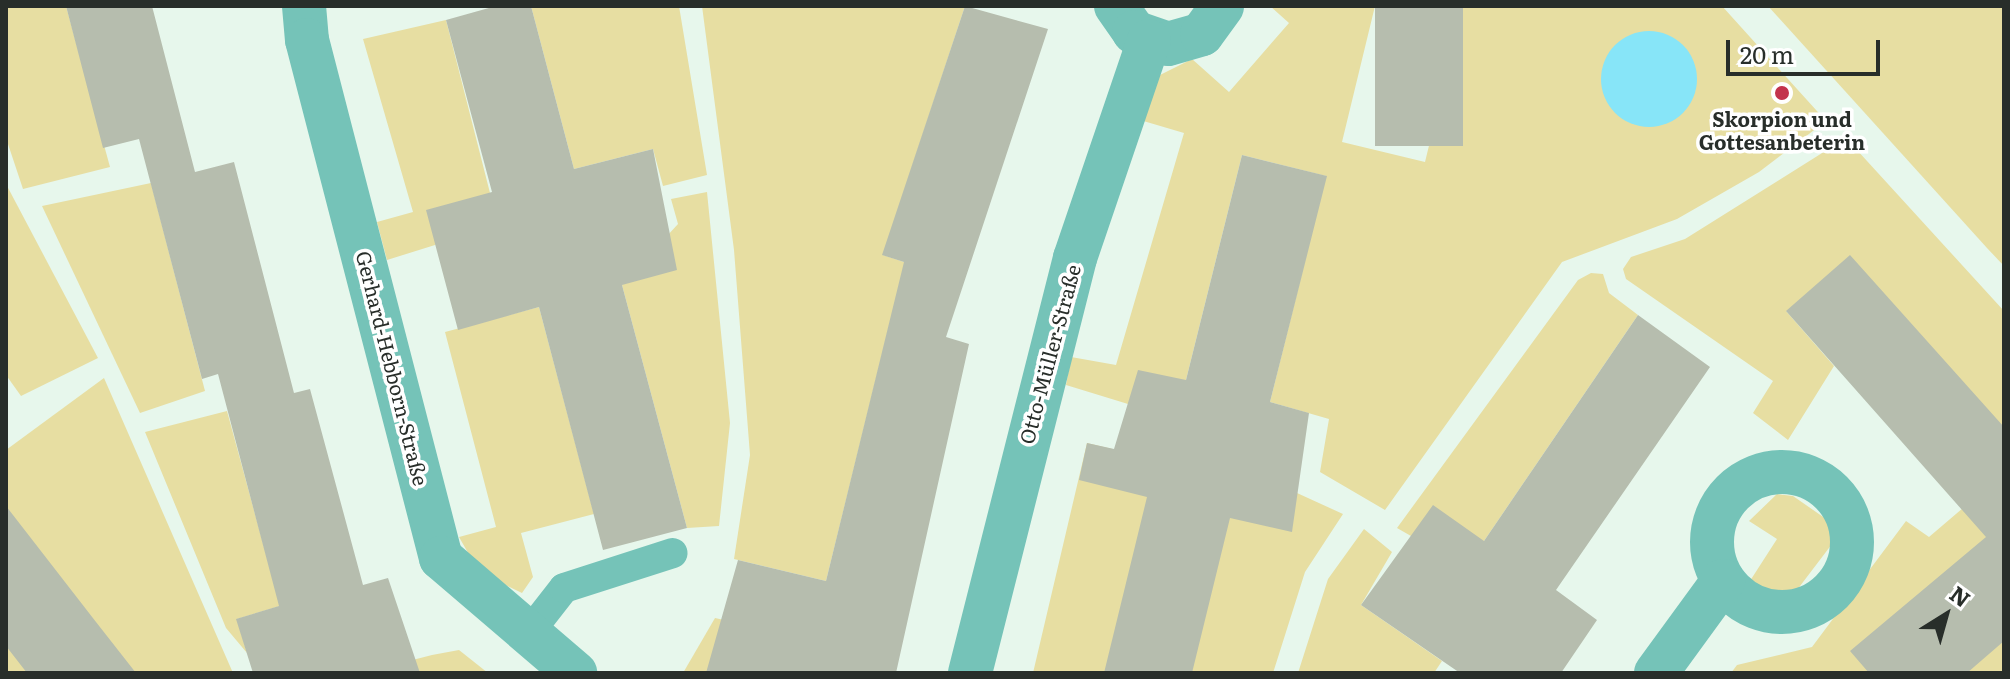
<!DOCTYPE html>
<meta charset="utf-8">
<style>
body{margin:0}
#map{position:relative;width:2010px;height:679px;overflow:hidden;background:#e7f7ec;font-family:Literata,serif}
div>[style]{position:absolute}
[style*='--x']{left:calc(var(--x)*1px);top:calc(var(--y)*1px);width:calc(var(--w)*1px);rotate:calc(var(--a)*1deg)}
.green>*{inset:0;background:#e7dea2}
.water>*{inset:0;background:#87e5f8}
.round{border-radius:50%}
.building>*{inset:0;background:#b6bdae;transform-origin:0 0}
.lane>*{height:30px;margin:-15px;padding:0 15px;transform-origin:15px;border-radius:15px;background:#75c3b8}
.street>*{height:44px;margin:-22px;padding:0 22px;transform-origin:22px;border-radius:22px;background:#75c3b8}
.street>.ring{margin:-22px;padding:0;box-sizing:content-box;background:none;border:44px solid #75c3b8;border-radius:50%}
.dots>*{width:22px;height:22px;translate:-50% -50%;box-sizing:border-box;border:4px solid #fff;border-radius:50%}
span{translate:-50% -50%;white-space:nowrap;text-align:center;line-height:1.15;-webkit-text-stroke:7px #fff;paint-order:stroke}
.poi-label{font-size:20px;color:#282e2a;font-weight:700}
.street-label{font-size:20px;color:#282e2a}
.frame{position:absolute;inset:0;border:8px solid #282e2a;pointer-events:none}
.north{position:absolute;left:1906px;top:575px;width:80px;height:80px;-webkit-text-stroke:6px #fff;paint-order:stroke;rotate:37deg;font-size:22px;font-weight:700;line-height:32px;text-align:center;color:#282e2a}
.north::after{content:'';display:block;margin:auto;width:28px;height:36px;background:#282e2a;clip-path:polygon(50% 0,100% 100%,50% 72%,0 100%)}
.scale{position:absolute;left:1726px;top:40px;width:154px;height:36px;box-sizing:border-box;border:4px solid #282e2a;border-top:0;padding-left:10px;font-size:24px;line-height:28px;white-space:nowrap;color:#282e2a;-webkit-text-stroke:6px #fff;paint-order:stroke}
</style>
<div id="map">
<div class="green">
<div style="clip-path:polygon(6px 6px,66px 6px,110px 167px,23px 189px,6px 138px)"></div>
<div style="clip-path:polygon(531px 6px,679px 6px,707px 175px,663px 186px,653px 149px,574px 169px)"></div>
<div style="clip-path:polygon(702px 6px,965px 6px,883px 255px,910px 264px,890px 322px,826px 581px,734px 559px,750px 455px,734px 250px)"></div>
<div style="clip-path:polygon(1270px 6px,1375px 6px,1342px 142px,1425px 162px,1463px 6px,1722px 6px,1826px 121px,1759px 172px,1677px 219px,1562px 262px,1385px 510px,1320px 472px,1329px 419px,1270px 402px,1326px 176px,1242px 155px,1186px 380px,1128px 404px,1066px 385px,1071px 357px,1116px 365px,1184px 133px,1140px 120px,1158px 76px,1192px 59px,1229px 92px,1289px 23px)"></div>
<div style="clip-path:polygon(1768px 6px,2004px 6px,2004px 266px,1987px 248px)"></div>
<div style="clip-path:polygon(446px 20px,490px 193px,435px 245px,387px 260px,377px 222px,413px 212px,363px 39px)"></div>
<div style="clip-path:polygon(1846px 138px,2004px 311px,2004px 427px,1786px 311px,1834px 366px,1788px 440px,1753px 413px,1773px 381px,1626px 279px,1623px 269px,1631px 257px,1685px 239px)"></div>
<div style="clip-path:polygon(151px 183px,205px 391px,140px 413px,42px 206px)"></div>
<div style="clip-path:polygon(6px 184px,98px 358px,21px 396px,6px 375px)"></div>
<div style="clip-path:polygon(707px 192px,730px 423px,719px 526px,687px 528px,622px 285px,678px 224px,671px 199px)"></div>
<div style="clip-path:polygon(1591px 273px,1603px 274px,1609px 293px,1638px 315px,1484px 541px,1411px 536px,1397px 528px,1578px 280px)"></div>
<div style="clip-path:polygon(539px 307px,594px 514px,521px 533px,533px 577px,522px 593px,479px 572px,459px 537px,496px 527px,445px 332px)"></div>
<div style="clip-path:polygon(104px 378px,233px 673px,6px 673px,6px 450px)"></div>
<div style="clip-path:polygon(227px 411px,280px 606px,237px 619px,247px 653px,226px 628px,145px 432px)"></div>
<div style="clip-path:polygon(1087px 443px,1297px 493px,1343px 514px,1305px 572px,1273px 673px,1033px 673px)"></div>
<div style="clip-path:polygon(2004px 473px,2004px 673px,1731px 673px,1737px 665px,1812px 647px,1906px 521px,1929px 537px)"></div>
<div style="clip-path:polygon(1777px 494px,1793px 496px,1829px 521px,1832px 544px,1797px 590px,1753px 598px,1748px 584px,1777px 539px,1749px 521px)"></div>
<div style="clip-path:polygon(1364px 529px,1392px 552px,1361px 605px,1442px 661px,1434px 673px,1298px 673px,1328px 579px)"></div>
<div style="clip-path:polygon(715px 618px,724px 620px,872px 673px,683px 673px)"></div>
<div style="clip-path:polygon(459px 650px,488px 673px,362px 673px,432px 655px)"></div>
</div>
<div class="water">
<div class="round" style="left:1601px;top:31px;width:96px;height:96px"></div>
</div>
<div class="building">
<div style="clip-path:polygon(66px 6px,152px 6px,195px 172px,234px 162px,294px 393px,310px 389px,363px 585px,388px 578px,420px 673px,253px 673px,236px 619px,279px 606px,218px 374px,202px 379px,139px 139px,103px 148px)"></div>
<div style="clip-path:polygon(496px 6px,531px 6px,574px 169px,653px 149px,677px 270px,622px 285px,687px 528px,603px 550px,539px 307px,458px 330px,426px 210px,492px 192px,446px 20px)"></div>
<div style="clip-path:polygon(965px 6px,1048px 29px,946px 337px,969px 344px,896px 673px,706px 673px,738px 560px,826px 581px,904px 262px,882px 255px)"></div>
<div style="left:1375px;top:6px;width:88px;height:140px"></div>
<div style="clip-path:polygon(1242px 155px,1327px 176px,1270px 402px,1309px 413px,1292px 532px,1230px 518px,1192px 673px,1104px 673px,1147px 497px,1079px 480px,1087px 443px,1114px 449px,1138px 370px,1186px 380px)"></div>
<div style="clip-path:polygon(1850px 255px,2004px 427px,2004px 641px,1967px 673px,1869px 673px,1850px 651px,1986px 537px,1786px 311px)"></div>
<div style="clip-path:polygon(1638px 315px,1710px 367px,1556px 590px,1597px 620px,1561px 673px,1460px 673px,1361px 605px,1433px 505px,1484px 541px)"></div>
<div style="clip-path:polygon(6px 506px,96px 622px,136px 673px,27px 673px,6px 646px)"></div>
</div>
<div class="lane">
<div style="--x:528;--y:634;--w:58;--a:-52"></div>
<div style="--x:564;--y:588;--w:114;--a:-17.8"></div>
</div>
<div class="street">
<div style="--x:304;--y:6;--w:34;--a:85"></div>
<div style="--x:307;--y:40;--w:535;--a:75.5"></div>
<div style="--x:441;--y:558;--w:177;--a:40.6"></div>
<div style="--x:1116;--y:6;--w:32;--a:55"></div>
<div style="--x:1134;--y:32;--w:36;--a:19"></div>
<div style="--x:1168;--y:44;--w:35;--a:-16"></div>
<div style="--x:1202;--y:34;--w:34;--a:-54"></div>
<div class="ring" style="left:1712px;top:472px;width:96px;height:96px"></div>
<div style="--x:970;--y:673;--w:428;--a:-75.8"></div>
<div style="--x:1075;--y:258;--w:229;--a:-71.2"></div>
<div style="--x:1656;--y:673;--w:114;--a:-53.9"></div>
</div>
<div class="dots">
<div style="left:1782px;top:93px;background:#c3334c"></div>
</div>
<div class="poi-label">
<span style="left:1782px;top:130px">Skorpion und<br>Gottesanbeterin</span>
</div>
<div class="street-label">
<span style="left:1049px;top:354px;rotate:-75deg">Otto-Müller-Straße</span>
<span style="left:393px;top:368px;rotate:76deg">Gerhard-Hebborn-Straße</span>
</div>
<div class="frame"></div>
<div class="north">N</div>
<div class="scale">20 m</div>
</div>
